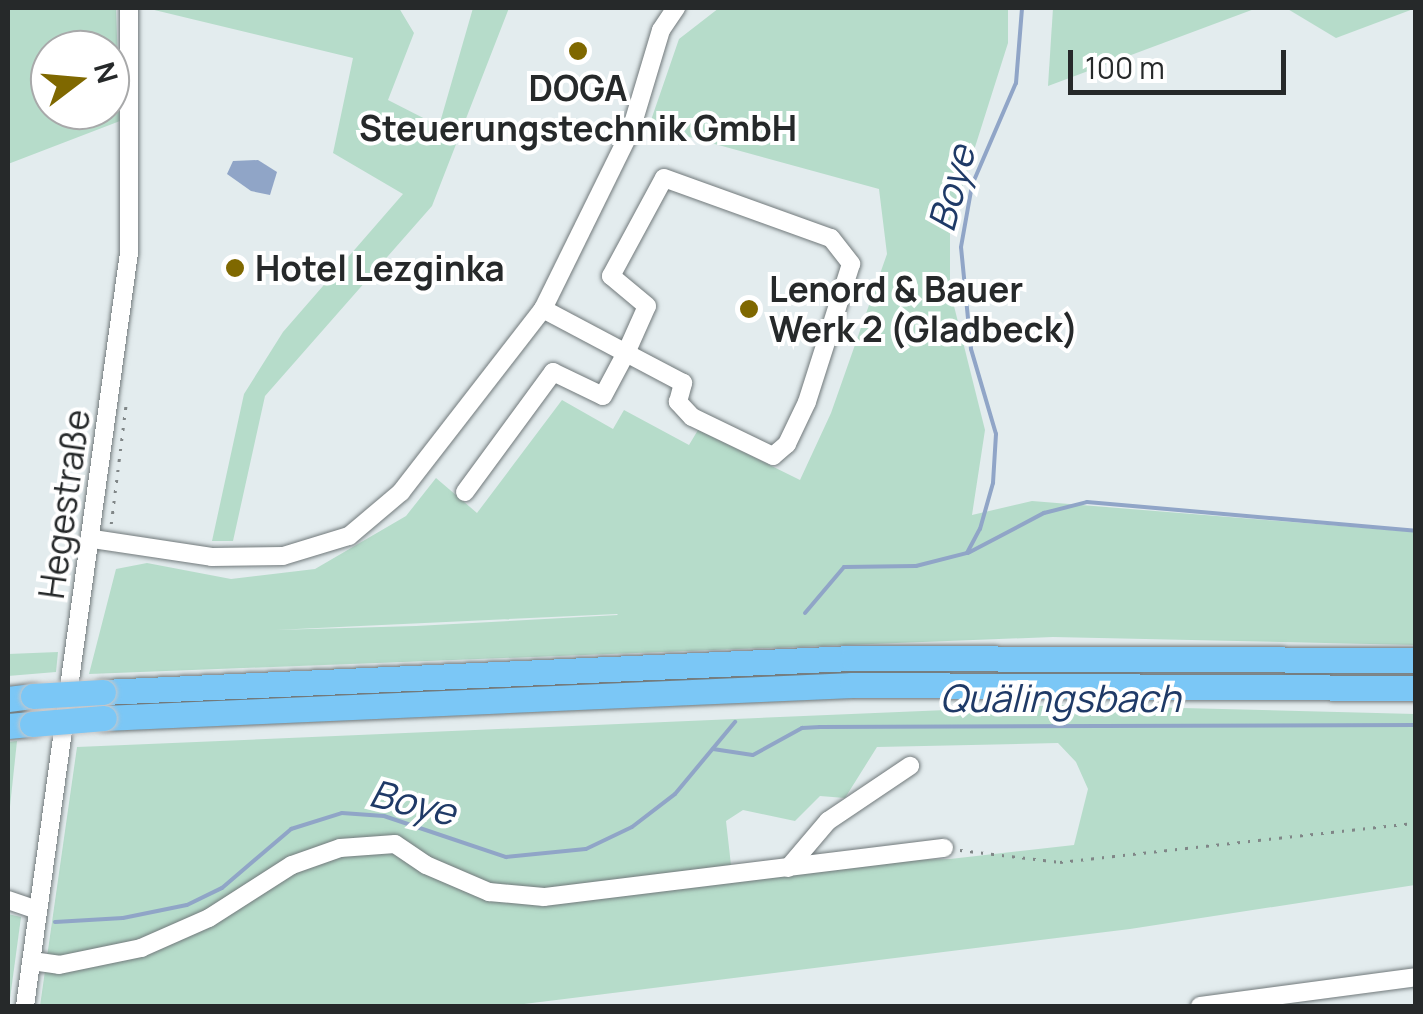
<!DOCTYPE html>
<meta charset="utf-8">
<style>
body{margin:0}
#map{position:relative;width:1423px;height:1014px;overflow:hidden;background:#e3ecee;font-family:Manrope,sans-serif}
div>[style]{position:absolute}
[style*='--x']{left:calc(var(--x)*1px);top:calc(var(--y)*1px);width:calc(var(--w)*1px);rotate:calc(var(--a)*1deg)}
.green>*{inset:0;background:#b6dcca}
.water>*{inset:0;background:#90a5c7}
.stream>*{height:4px;margin:-2px;padding:0 2px;transform-origin:2px;border-radius:2px;background:#90a5c7}
.path>*{height:2.5px;margin-top:-1.25px;transform-origin:0;background:repeating-linear-gradient(90deg,#808687 0 2.5px,transparent 0 10.5px)}
.roads{filter:drop-shadow(0 0 2px #71797b) drop-shadow(0 0 2px #71797b)}
.minor>*{height:18px;margin:-9px;padding:0 9px;transform-origin:9px;border-radius:9px;background:#fff}
.highway>*{height:25px;margin:-12.5px;padding:0 12.5px;transform-origin:12.5px;border-radius:12.5px;background:#7bc7f6}
.bridges{filter:drop-shadow(0 0 2px #c7c7c8) drop-shadow(0 0 2px #c7c7c8)}
.highway-bridge>*{height:25px;margin:-12.5px;padding:0 12.5px;transform-origin:12.5px;border-radius:12.5px;background:#7bc7f6}
.dots>*{width:28px;height:28px;translate:-50% -50%;box-sizing:border-box;border:5px solid #fff;border-radius:50%}
span{translate:-50% -50%;white-space:nowrap;text-align:center;line-height:1.15;-webkit-text-stroke:8px #fff;paint-order:stroke}
.poi-label{font-size:35px;color:#26292a;font-weight:700}
.left{translate:0 -50%;text-align:left}
.street-label{font-size:35px;color:#26292a}
.water-label{font-size:38px;color:#1f3a67;font-style:italic}
.frame{position:absolute;inset:0;border:10px solid #26292a;pointer-events:none}
.north{position:absolute;left:30px;top:30px;width:100px;height:100px;box-sizing:border-box;background:#fff;border:2px solid #a8a9aa;border-radius:50%;rotate:74deg;font-size:28px;font-weight:700;line-height:40px;text-align:center;color:#26292a}
.north::after{content:'';display:block;margin:auto;width:35px;height:45px;background:#7f6800;clip-path:polygon(50% 0,100% 100%,50% 72%,0 100%)}
.scale{position:absolute;left:1068px;top:50px;width:218px;height:45px;box-sizing:border-box;border:5px solid #26292a;border-top:0;padding-left:12px;font-size:30px;line-height:35px;white-space:nowrap;color:#26292a;-webkit-text-stroke:8px #fff;paint-order:stroke}
</style>
<div id="map">
<div class="green">
<div style="clip-path:polygon(evenodd,8px 8px,116px 8px,120px 121px,8px 164px,8px 8px,50px 50px,110px 50px,110px 110px,50px 110px,50px 50px)"></div>
<div style="clip-path:polygon(146px 8px,399px 8px,414px 33px,388px 100px,439px 126px,473px 8px,509px 8px,432px 206px,265px 396px,233px 541px,212px 541px,244px 394px,283px 332px,403px 194px,333px 153px,353px 58px)"></div>
<div style="clip-path:polygon(evenodd,719px 8px,1008px 8px,1008px 43px,950px 226px,950px 290px,985px 430px,972px 515px,1032px 501px,1415px 532px,1415px 645px,1053px 637px,89px 674px,116px 569px,147px 563px,231px 579px,315px 569px,406px 516px,436px 478px,477px 513px,562px 400px,613px 429px,624px 410px,689px 445px,698px 430px,800px 480px,831px 413px,887px 254px,879px 189px,649px 126px,679px 39px,719px 8px,618px 615px,416px 626px,275px 630px,617px 614px,618px 615px)"></div>
<div style="clip-path:polygon(1053px 8px,1257px 8px,1048px 86px)"></div>
<div style="clip-path:polygon(1286px 8px,1416px 8px,1336px 38px)"></div>
<div style="clip-path:polygon(58px 652px,56px 672px,8px 676px,8px 654px)"></div>
<div style="clip-path:polygon(evenodd,1063px 705px,1415px 714px,1415px 885px,1130px 929px,508px 1006px,40px 1006px,77px 747px,1063px 705px,1058px 743px,1076px 762px,1088px 789px,1074px 845px,950px 859px,731px 865px,726px 821px,743px 810px,795px 821px,820px 796px,845px 798px,877px 747px,1058px 743px)"></div>
<div style="clip-path:polygon(17px 741px,8px 825px,8px 742px)"></div>
<div style="clip-path:polygon(8px 914px,21px 917px,9px 1006px,8px 1006px)"></div>
</div>
<div class="water">
<div style="clip-path:polygon(258px 160px,277px 172px,270px 195px,251px 191px,227px 174px,233px 161px)"></div>
</div>
<div class="stream">
<div style="--x:968;--y:553;--w:86;--a:-27.8"></div>
<div style="--x:1044;--y:513;--w:44;--a:-14.3"></div>
<div style="--x:1087;--y:502;--w:330;--a:5"></div>
<div style="--x:805;--y:613;--w:60;--a:-49.7"></div>
<div style="--x:844;--y:567;--w:72;--a:-0.8"></div>
<div style="--x:916;--y:566;--w:53;--a:-14.3"></div>
<div style="--x:967;--y:553;--w:27;--a:-62"></div>
<div style="--x:980;--y:529;--w:48;--a:-74.2"></div>
<div style="--x:993;--y:483;--w:49;--a:-86.5"></div>
<div style="--x:996;--y:434;--w:89;--a:-106.4"></div>
<div style="--x:971;--y:349;--w:102;--a:-95.6"></div>
<div style="--x:961;--y:247;--w:63;--a:-79.9"></div>
<div style="--x:972;--y:185;--w:111;--a:-66.7"></div>
<div style="--x:1016;--y:83;--w:75;--a:-85.4"></div>
<div style="--x:713;--y:749;--w:40;--a:8.5"></div>
<div style="--x:753;--y:755;--w:56;--a:-28.9"></div>
<div style="--x:802;--y:728;--w:18;--a:-3"></div>
<div style="--x:820;--y:727;--w:596;--a:-0.19"></div>
<div style="--x:55;--y:922;--w:68;--a:-3.4"></div>
<div style="--x:123;--y:918;--w:65;--a:-11.5"></div>
<div style="--x:187;--y:905;--w:39;--a:-26"></div>
<div style="--x:222;--y:888;--w:91;--a:-40.5"></div>
<div style="--x:291;--y:829;--w:53;--a:-17.4"></div>
<div style="--x:342;--y:813;--w:42;--a:4.1"></div>
<div style="--x:384;--y:816;--w:129;--a:18.6"></div>
<div style="--x:506;--y:857;--w:80;--a:-5.7"></div>
<div style="--x:586;--y:849;--w:51;--a:-25.6"></div>
<div style="--x:632;--y:827;--w:54;--a:-37.5"></div>
<div style="--x:675;--y:794;--w:94;--a:-50.2"></div>
</div>
<div class="path">
<div style="--x:111;--y:524;--w:122;--a:-82.9"></div>
<div style="--x:960;--y:850;--w:101;--a:6.8"></div>
<div style="--x:1060;--y:862;--w:358;--a:-6.3"></div>
</div>
<div class="roads">
<div class="minor">
<div style="--x:465;--y:492;--w:149;--a:-53.7"></div>
<div style="--x:553;--y:372;--w:55;--a:25.6"></div>
<div style="--x:603;--y:396;--w:49;--a:-61.9"></div>
<div style="--x:626;--y:353;--w:51;--a:-65.9"></div>
<div style="--x:647;--y:306;--w:47;--a:-140.2"></div>
<div style="--x:611;--y:276;--w:111;--a:-61.6"></div>
<div style="--x:664;--y:178;--w:177;--a:19.8"></div>
<div style="--x:831;--y:238;--w:33;--a:52"></div>
<div style="--x:851;--y:264;--w:145;--a:107.7"></div>
<div style="--x:807;--y:402;--w:47;--a:115.5"></div>
<div style="--x:787;--y:444;--w:18;--a:139"></div>
<div style="--x:773;--y:456;--w:90;--a:-154.3"></div>
<div style="--x:692;--y:417;--w:21;--a:-133"></div>
<div style="--x:678;--y:402;--w:20;--a:-75"></div>
<div style="--x:683;--y:383;--w:64;--a:-152.2"></div>
<div style="--x:626;--y:353;--w:94;--a:-152.1"></div>
<div style="--x:93;--y:539;--w:120;--a:8.6"></div>
<div style="--x:212;--y:557;--w:71;--a:-0.8"></div>
<div style="--x:283;--y:556;--w:69;--a:-16.9"></div>
<div style="--x:349;--y:536;--w:68;--a:-40.2"></div>
<div style="--x:401;--y:492;--w:232;--a:-52.2"></div>
<div style="--x:543;--y:309;--w:199;--a:-63.8"></div>
<div style="--x:631;--y:130;--w:104;--a:-73.3"></div>
<div style="--x:661;--y:30;--w:27;--a:-56"></div>
<div style="--x:788;--y:868;--w:62;--a:-49.6"></div>
<div style="--x:828;--y:821;--w:99;--a:-33.9"></div>
<div style="--x:8;--y:900;--w:31;--a:19"></div>
<div style="--x:32;--y:961;--w:27;--a:8"></div>
<div style="--x:59;--y:965;--w:84;--a:-11.7"></div>
<div style="--x:141;--y:948;--w:74;--a:-23.8"></div>
<div style="--x:209;--y:918;--w:98;--a:-32.6"></div>
<div style="--x:292;--y:865;--w:51;--a:-19.5"></div>
<div style="--x:340;--y:848;--w:55;--a:-4.2"></div>
<div style="--x:395;--y:844;--w:37;--a:34"></div>
<div style="--x:426;--y:865;--w:69;--a:23.2"></div>
<div style="--x:489;--y:892;--w:55;--a:5.2"></div>
<div style="--x:544;--y:897;--w:403;--a:-7"></div>
<div style="--x:25;--y:1006;--w:760;--a:-82.14"></div>
<div style="--x:129;--y:253;--w:245;--a:-90"></div>
<div style="--x:1200;--y:1006;--w:218;--a:-7.6"></div>
</div>
<div class="highway">
<div style="--x:103;--y:692;--w:751;--a:-2.6"></div>
<div style="--x:853;--y:658;--w:563;--a:0.2"></div>
<div style="--x:8;--y:699;--w:25;--a:-7"></div>
<div style="--x:104;--y:718;--w:749;--a:-2.53"></div>
<div style="--x:852;--y:685;--w:564;--a:0.3"></div>
<div style="--x:8;--y:726;--w:24;--a:-5"></div>
</div>
</div>
<div class="bridges">
<div class="highway-bridge">
<div style="--x:33;--y:696;--w:70;--a:-3.3"></div>
<div style="--x:32;--y:724;--w:72;--a:-4.8"></div>
</div>
</div>
<div class="dots">
<div style="left:578px;top:51px;background:#7f6800"></div>
<div style="left:235px;top:268px;background:#7f6800"></div>
<div style="left:749px;top:309px;background:#7f6800"></div>
</div>
<div class="poi-label">
<span style="left:578px;top:108px">DOGA<br>Steuerungstechnik GmbH</span>
<span class="left" style="left:255px;top:268px">Hotel Lezginka</span>
<span class="left" style="left:769px;top:309px">Lenord &amp; Bauer<br>Werk 2 (Gladbeck)</span>
</div>
<div class="street-label">
<span style="left:64px;top:504px;rotate:-82deg">Hegestraße</span>
</div>
<div class="water-label">
<span style="left:951px;top:188px;rotate:-75deg">Boye</span>
<span style="left:1060px;top:698px">Quälingsbach</span>
<span style="left:413px;top:802px;rotate:14deg">Boye</span>
</div>
<div class="frame"></div>
<div class="north">N</div>
<div class="scale">100 m</div>
</div>
